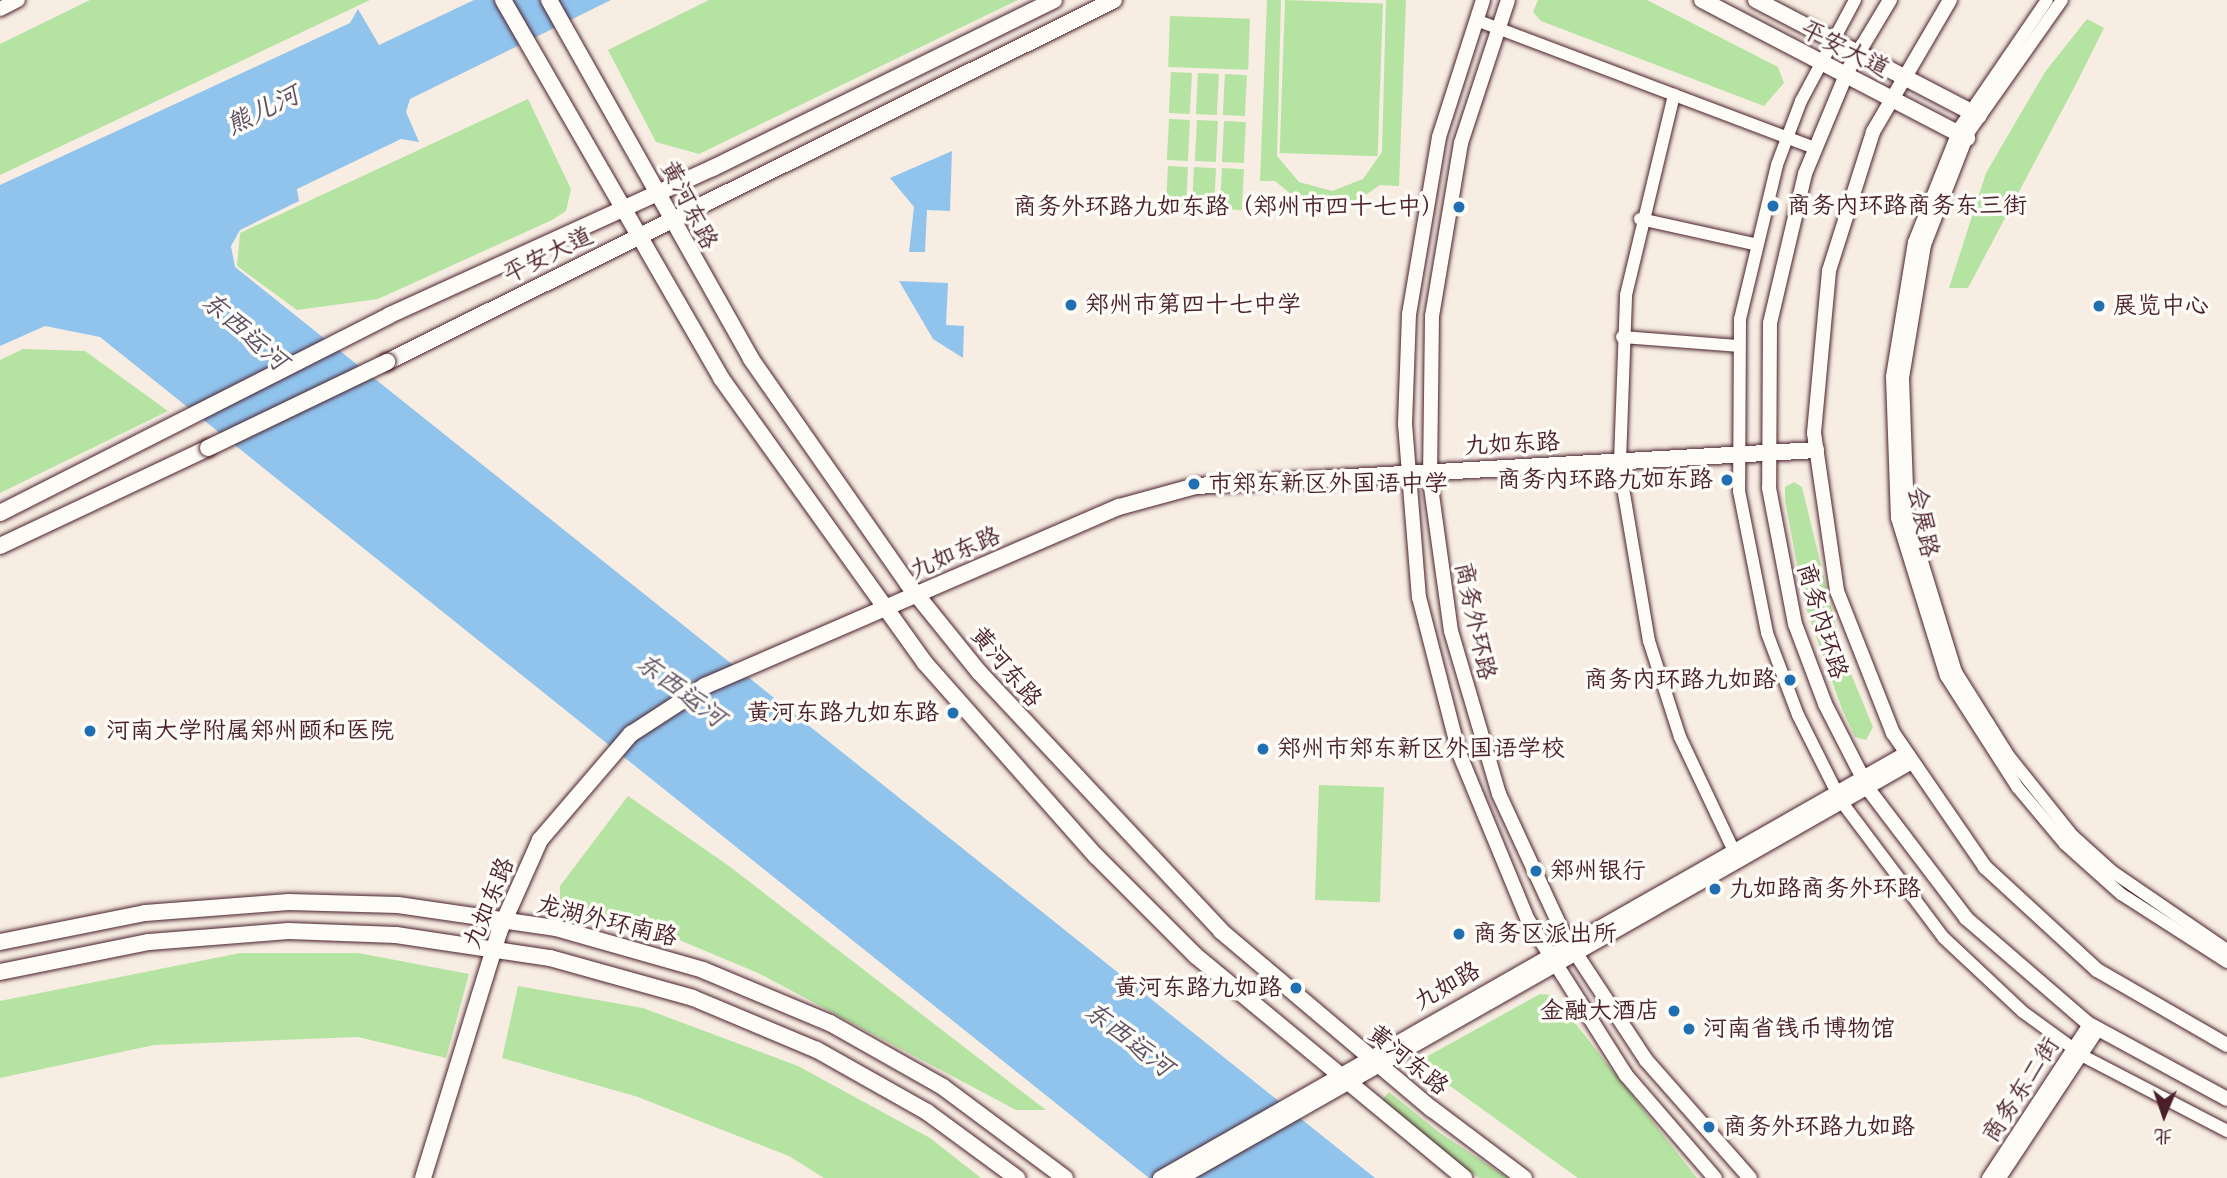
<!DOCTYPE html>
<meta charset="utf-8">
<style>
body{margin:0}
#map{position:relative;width:2227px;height:1178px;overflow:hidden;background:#f7ede2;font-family:Pangolin,"LXGW WenKai TC",sans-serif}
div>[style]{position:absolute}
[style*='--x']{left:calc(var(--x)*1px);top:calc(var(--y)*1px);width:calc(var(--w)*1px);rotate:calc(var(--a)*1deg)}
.green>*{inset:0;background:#b5e3a2;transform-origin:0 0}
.water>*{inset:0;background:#91c4ed}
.roads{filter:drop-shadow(0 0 2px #4a1f2b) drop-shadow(0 0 2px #4a1f2b)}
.minor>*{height:12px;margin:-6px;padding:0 6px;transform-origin:6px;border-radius:6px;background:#fdfcf7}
.tertiary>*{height:14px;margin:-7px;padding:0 7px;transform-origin:7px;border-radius:7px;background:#fdfcf7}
.secondary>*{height:16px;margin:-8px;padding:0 8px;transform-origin:8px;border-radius:8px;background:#fdfcf7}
.bridges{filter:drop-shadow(0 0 2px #4a1f2b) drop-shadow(0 0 2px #4a1f2b)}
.secondary-bridge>*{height:16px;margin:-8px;padding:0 8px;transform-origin:8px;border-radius:8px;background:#fdfcf7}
.dots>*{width:19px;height:19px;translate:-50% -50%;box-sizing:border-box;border:4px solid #fdfcf7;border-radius:50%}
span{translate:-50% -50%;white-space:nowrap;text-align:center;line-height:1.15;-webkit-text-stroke:7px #fdfcf7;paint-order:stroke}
.street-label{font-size:24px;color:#4a1f2b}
.poi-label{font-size:24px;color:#4a1f2b}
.left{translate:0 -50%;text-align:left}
.right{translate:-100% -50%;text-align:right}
.water-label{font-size:26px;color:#5f5165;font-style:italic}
.north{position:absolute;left:2129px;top:1080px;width:70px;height:70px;-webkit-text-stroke:5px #fdfcf7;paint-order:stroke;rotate:182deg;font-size:19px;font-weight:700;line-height:28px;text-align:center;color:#4a1f2b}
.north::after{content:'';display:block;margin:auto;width:24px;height:32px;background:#4a1f2b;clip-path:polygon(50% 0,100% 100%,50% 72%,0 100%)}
</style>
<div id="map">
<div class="green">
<div style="clip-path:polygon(90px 0,370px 0,0 175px,0 44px)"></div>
<div style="clip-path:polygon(709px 0,1018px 0,699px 154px,656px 142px,608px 50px)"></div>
<div style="clip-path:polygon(1267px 0,1281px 0,1277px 156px,1299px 182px,1332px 191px,1363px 179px,1382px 152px,1386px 0,1406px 0,1399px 186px,1380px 185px,1352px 204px,1326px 208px,1298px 200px,1275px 181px,1260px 181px)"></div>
<div style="left:1285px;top:0;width:98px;height:153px;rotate:2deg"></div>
<div style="clip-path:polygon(1538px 0,1647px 0,1778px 67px,1784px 83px,1764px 106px,1541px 21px,1533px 12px)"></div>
<div style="left:1170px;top:16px;width:80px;height:51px;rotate:2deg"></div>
<div style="clip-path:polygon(2087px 19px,2104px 28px,2076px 84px,1968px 288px,1949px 288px,1986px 173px,2045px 72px)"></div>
<div style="left:1171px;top:72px;width:21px;height:41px;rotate:3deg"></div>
<div style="left:1198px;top:73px;width:21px;height:41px;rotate:3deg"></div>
<div style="left:1225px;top:74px;width:22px;height:41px;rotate:3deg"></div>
<div style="clip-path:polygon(528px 99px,571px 189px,566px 211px,552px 220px,378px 299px,297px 310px,237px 266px,240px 233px)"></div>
<div style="left:1169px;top:119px;width:21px;height:41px;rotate:3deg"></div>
<div style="left:1197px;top:120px;width:21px;height:41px;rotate:3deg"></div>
<div style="left:1224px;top:121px;width:22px;height:41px;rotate:3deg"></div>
<div style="left:1168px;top:166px;width:20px;height:41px;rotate:3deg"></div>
<div style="left:1194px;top:167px;width:22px;height:41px;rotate:3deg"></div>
<div style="left:1222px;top:168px;width:22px;height:41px;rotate:3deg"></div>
<div style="clip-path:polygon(23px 349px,85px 351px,168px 411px,0 493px,0 360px)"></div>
<div style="clip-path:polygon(1794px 482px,1802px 487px,1842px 652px,1873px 727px,1866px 740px,1855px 737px,1842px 709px,1804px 602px,1785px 500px,1785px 487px)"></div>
<div style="left:1319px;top:785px;width:65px;height:115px;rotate:2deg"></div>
<div style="clip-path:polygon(628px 796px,729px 866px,1046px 1110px,1016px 1110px,758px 973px,646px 926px,560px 904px,560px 886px)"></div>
<div style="clip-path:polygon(240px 953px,358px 953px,469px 974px,446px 1058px,358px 1037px,154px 1045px,0 1078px,0 1001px)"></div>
<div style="clip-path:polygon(518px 986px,643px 1008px,798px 1066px,930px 1138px,981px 1178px,824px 1178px,789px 1156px,638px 1097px,502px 1058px)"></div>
<div style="clip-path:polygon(1540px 994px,1553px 995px,1697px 1178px,1578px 1178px,1425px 1068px,1426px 1057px)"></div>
<div style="clip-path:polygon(1389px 1092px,1440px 1133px,1508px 1178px,1479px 1178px,1463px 1167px,1380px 1102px)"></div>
</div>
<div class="water">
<div style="clip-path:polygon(474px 0,611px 0,410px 99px,406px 112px,419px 142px,401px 139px,297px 189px,299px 201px,240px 230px,231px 246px,235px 267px,1375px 1178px,1149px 1178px,100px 337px,45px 326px,0 346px,0 185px,350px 23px,358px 9px,379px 45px)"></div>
<div style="clip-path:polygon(952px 151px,950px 211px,927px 210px,925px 252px,909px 252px,914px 207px,890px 178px)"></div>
<div style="clip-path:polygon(899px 281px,948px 283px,946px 325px,964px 326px,963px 358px,933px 339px)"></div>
</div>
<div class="roads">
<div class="minor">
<div style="--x:1855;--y:0;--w:115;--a:118.1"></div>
<div style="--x:1801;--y:101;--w:68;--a:110.6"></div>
<div style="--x:1777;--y:165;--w:158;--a:103.5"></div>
<div style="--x:1740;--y:319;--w:172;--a:90.3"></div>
<div style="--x:1739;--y:491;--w:145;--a:78.8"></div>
<div style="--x:1767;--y:633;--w:88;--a:69.3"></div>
<div style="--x:1798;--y:715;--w:96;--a:63.4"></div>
<div style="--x:1841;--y:801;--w:171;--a:53.1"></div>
<div style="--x:1944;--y:938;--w:108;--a:43.1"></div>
<div style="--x:2023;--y:1012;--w:77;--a:36"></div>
<div style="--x:2085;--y:1057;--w:160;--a:27.5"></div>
<div style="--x:2047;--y:0;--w:154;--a:124.4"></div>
<div style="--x:1960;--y:127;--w:124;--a:111.8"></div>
<div style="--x:1914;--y:242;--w:137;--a:99.3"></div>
<div style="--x:1892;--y:377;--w:141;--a:88"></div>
<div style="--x:1897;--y:518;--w:165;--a:72.8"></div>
<div style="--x:1946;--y:676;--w:133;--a:57.3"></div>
<div style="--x:2018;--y:788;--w:73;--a:50"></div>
<div style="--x:2065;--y:844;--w:75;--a:41.8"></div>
<div style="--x:2121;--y:894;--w:126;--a:32.7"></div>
<div style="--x:2062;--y:0;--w:161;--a:125.2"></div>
<div style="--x:1969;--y:132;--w:121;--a:111.3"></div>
<div style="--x:1925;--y:245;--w:135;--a:99.4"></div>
<div style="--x:1903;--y:378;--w:138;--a:87.9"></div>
<div style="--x:1908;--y:516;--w:163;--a:72.9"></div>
<div style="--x:1956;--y:672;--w:98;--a:57.9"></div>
<div style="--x:2008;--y:755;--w:104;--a:51.3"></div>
<div style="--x:2073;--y:836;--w:54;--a:42"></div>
<div style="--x:2113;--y:872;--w:138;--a:34.4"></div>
<div style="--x:1476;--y:20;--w:361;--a:20.7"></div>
<div style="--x:1640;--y:219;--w:117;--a:12.4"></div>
<div style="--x:1622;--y:337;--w:116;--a:4.4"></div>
<div style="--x:1620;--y:461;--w:166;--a:-87.9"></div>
<div style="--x:1626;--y:295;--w:206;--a:-76.5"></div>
<div style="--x:1620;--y:470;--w:173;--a:80.4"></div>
<div style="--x:1649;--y:641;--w:101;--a:72.1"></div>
<div style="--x:1680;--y:737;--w:124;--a:64.7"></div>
<div style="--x:1988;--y:1178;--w:184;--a:-56.7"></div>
<div style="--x:2000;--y:1178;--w:178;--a:-56.5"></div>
</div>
<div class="tertiary">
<div style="--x:1483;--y:0;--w:144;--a:107.8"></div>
<div style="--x:1439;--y:137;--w:180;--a:99.6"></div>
<div style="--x:1409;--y:314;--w:110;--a:92.1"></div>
<div style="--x:1405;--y:424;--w:174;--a:85.4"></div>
<div style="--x:1419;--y:597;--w:161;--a:75.6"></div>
<div style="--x:1459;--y:753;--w:181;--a:67.6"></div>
<div style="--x:1528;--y:920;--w:183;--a:57.7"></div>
<div style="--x:1626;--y:1075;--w:136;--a:49.2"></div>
<div style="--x:1508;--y:0;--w:151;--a:108.2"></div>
<div style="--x:1461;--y:143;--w:175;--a:99.5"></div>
<div style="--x:1432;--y:316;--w:164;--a:90.7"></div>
<div style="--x:1430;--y:480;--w:152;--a:82.1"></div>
<div style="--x:1451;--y:631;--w:170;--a:73.6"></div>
<div style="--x:1499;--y:794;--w:157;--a:65.2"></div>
<div style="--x:1565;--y:937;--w:147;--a:56.6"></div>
<div style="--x:1646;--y:1060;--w:157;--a:48.6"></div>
<div style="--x:1890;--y:0;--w:82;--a:121"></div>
<div style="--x:1848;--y:70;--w:113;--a:112.5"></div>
<div style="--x:1805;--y:174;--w:153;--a:103.2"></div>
<div style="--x:1770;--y:323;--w:165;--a:90.3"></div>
<div style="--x:1769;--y:488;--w:138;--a:79.2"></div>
<div style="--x:1795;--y:624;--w:85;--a:69.4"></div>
<div style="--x:1825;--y:704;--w:97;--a:62.9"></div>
<div style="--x:1869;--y:790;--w:161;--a:52.8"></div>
<div style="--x:1966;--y:918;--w:162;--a:40.8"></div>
<div style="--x:2089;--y:1024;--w:157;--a:28.5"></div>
<div style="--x:1950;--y:0;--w:153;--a:120.3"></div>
<div style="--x:1873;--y:132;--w:146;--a:107.6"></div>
<div style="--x:1829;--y:271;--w:163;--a:95.3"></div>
<div style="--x:1814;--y:433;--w:160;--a:81.7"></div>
<div style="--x:1837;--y:591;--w:153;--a:68.5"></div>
<div style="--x:1893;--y:733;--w:163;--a:55.5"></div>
<div style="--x:1985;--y:867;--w:152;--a:42.6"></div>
<div style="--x:2097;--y:970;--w:150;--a:30"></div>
<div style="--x:0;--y:9;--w:20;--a:-27"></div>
<div style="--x:1160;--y:1178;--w:857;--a:-29.65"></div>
<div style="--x:1181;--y:1178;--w:839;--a:-29.65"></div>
</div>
<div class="secondary">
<div style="--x:503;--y:0;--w:436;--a:60"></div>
<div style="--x:721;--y:378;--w:350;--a:54.4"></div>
<div style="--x:925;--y:663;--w:258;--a:48.5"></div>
<div style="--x:1096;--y:856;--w:141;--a:45"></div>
<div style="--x:1196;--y:956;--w:348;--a:39.6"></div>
<div style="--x:549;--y:0;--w:412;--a:60.6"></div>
<div style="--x:751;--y:359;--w:274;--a:55.1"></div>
<div style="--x:908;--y:584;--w:113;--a:51.1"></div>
<div style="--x:979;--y:672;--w:354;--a:46.9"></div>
<div style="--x:1221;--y:931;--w:276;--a:40.2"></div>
<div style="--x:1432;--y:1109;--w:115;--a:36.9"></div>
<div style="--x:1702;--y:0;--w:299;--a:27.5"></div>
<div style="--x:1756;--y:0;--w:251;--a:27.5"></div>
<div style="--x:387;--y:362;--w:812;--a:-26.47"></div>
<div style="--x:0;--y:513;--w:437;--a:-26.9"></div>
<div style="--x:390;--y:315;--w:355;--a:-24.5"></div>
<div style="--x:713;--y:168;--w:380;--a:-26.2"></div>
<div style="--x:0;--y:546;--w:230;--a:-25.2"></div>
<div style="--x:0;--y:942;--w:148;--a:-11.3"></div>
<div style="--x:145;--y:913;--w:144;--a:-4.4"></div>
<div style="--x:289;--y:902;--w:109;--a:1.6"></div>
<div style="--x:398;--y:905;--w:160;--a:8.3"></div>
<div style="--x:556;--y:928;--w:153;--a:15.9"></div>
<div style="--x:703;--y:970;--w:138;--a:22.7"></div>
<div style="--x:830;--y:1023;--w:130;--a:29.5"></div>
<div style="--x:943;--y:1087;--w:152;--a:36.7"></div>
<div style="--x:0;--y:972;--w:152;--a:-11.4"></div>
<div style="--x:149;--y:942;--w:140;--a:-4.5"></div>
<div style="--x:289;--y:931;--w:107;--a:2.1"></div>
<div style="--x:396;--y:935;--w:156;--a:8.5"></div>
<div style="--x:550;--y:958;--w:148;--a:15.6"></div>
<div style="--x:693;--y:998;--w:134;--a:22.8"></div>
<div style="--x:817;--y:1050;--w:126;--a:29.4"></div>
<div style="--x:927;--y:1112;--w:112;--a:36.3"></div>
<div style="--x:423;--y:1178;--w:257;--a:-72.8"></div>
<div style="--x:499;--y:932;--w:101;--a:-66"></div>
<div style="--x:540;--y:840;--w:140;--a:-49.4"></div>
<div style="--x:631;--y:734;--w:88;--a:-33"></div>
<div style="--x:705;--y:686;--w:451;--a:-23.4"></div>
<div style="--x:1119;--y:507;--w:80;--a:-15.3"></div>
<div style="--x:1196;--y:486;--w:621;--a:-3.32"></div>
</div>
</div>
<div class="bridges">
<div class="secondary-bridge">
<div style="--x:208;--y:448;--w:199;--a:-25.7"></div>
</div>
</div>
<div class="dots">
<div style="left:1773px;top:206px;background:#1f6fb2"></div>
<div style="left:1459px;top:207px;background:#1f6fb2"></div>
<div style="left:1071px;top:305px;background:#1f6fb2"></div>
<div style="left:2099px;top:306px;background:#1f6fb2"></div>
<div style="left:1727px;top:480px;background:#1f6fb2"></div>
<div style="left:1194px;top:484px;background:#1f6fb2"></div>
<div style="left:1790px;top:680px;background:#1f6fb2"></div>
<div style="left:953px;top:713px;background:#1f6fb2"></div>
<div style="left:90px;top:731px;background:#1f6fb2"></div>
<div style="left:1263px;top:749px;background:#1f6fb2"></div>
<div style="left:1536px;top:871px;background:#1f6fb2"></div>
<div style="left:1715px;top:889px;background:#1f6fb2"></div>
<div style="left:1459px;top:934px;background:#1f6fb2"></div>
<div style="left:1296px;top:988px;background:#1f6fb2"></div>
<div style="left:1674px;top:1011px;background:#1f6fb2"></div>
<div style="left:1689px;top:1029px;background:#1f6fb2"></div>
<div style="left:1709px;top:1127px;background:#1f6fb2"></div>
</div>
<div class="street-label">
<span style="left:1845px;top:49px;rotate:27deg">平安大道</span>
<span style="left:689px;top:205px;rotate:63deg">黄河东路</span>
<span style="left:548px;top:255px;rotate:-26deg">平安大道</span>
<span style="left:1512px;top:444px;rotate:-3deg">九如东路</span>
<span style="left:1923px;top:522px;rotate:79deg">会展路</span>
<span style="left:955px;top:553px;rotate:-23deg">九如东路</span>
<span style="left:1475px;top:621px;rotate:78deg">商务外环路</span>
<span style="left:1822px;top:621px;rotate:73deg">商务内环路</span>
<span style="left:1006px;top:667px;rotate:50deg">黄河东路</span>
<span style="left:489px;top:903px;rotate:-68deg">九如东路</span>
<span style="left:607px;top:921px;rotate:14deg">龙湖外环南路</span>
<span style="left:1447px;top:986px;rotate:-30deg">九如路</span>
<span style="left:1408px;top:1060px;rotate:39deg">黄河东路</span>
<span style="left:2021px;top:1090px;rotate:-57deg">商务东二街</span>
</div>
<div class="poi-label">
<span class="left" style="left:1787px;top:206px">商务内环路商务东三街</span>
<span class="right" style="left:1445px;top:207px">商务外环路九如东路（郑州市四十七中）</span>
<span class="left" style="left:1085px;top:305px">郑州市第四十七中学</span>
<span class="left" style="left:2113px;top:306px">展览中心</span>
<span class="right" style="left:1713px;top:480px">商务内环路九如东路</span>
<span class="left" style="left:1208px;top:484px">市郑东新区外国语中学</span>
<span class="right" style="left:1776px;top:680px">商务内环路九如路</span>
<span class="right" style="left:939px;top:713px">黄河东路九如东路</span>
<span class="left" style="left:106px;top:731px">河南大学附属郑州颐和医院</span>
<span class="left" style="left:1277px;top:749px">郑州市郑东新区外国语学校</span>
<span class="left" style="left:1550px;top:871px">郑州银行</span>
<span class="left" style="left:1729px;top:889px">九如路商务外环路</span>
<span class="left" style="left:1473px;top:934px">商务区派出所</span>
<span class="right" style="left:1282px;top:988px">黄河东路九如路</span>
<span class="right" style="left:1660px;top:1011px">金融大酒店</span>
<span class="left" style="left:1703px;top:1029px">河南省钱币博物馆</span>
<span class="left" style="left:1723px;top:1127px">商务外环路九如路</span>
</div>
<div class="water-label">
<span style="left:263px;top:111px;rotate:-26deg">熊儿河</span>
<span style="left:244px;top:332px;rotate:41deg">东西运河</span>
<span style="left:680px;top:691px;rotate:37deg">东西运河</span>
<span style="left:1128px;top:1040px;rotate:38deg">东西运河</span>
</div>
<div class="north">北</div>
</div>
